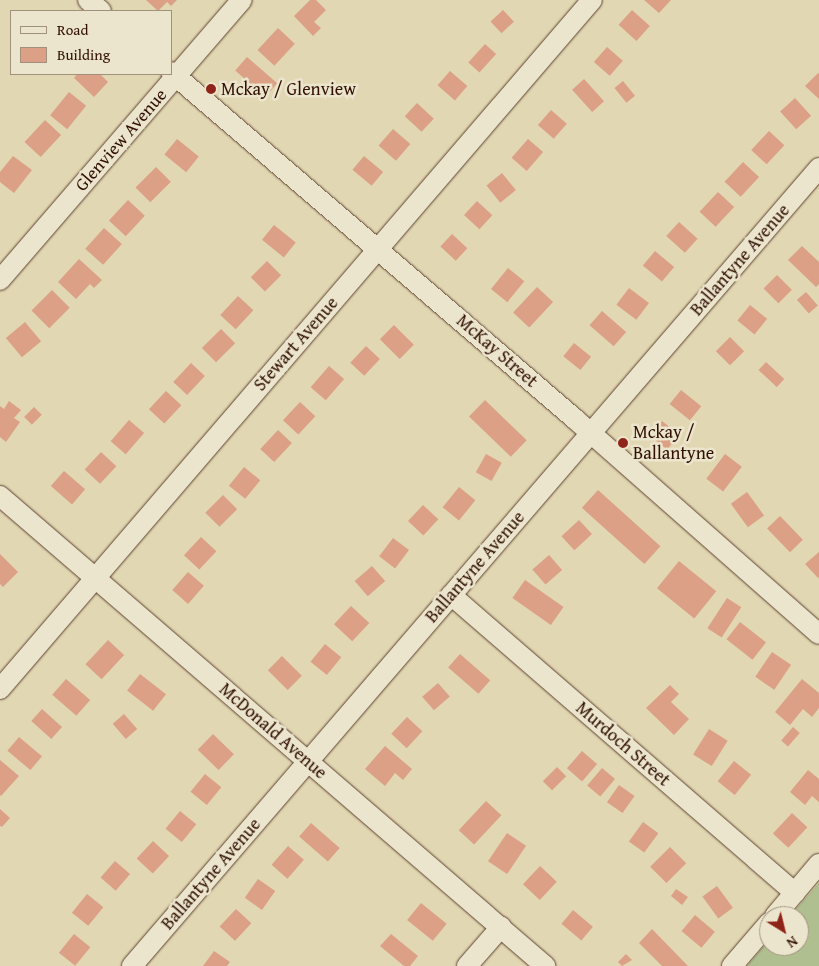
<!DOCTYPE html>
<style>
body{margin:0}
#map{position:relative;width:819px;height:966px;overflow:hidden;background:#e2d7b3;font-family:"Gentium Book Plus",serif}
div>[style]{position:absolute}
[style*='--x']{left:calc(var(--x)*1px);top:calc(var(--y)*1px);width:calc(var(--w)*1px);rotate:calc(var(--a)*1deg)}
.green>*{inset:0;background:#b0bf8f}
.building>*{inset:0;background:#dba085;transform-origin:0 0}
.roads{filter:drop-shadow(0 0 1px #5d422e) drop-shadow(0 0 1px #5d422e)}
.minor>*{height:20px;margin:-10px;padding:0 10px;transform-origin:10px;border-radius:10px;background:#ece5ce}
.dots>*{width:14px;height:14px;translate:-50% -50%;box-sizing:border-box;border:2px solid #ece5ce;border-radius:50%}
span{translate:-50% -50%;white-space:nowrap;text-align:center;line-height:1.15;-webkit-text-stroke:5px #ece5ce;paint-order:stroke}
.poi-label{font-size:18px;color:#311002}
.left{translate:0 -50%;text-align:left}
.street-label{font-size:18px;color:#311002}
.legend{position:absolute;left:10px;top:10px;width:162px;height:65px;box-sizing:border-box;background:#ece5ce;border:1px solid #a1907c;margin:0;padding:6px 9px;list-style:none;font-size:15px;color:#311002}
.legend li{display:flex;align-items:center;gap:10px;height:25px}
.legend b{width:25px;border:1px solid #a1907c}
.north{position:absolute;left:759px;top:906px;width:50px;height:50px;box-sizing:border-box;background:#ece5ce;border:1px solid #a1907c;border-radius:50%;rotate:144deg;font-size:14px;font-weight:700;line-height:20px;text-align:center;color:#311002}
.north::after{content:'';display:block;margin:auto;width:18px;height:22px;background:#8f2418;clip-path:polygon(50% 0,100% 100%,50% 72%,0 100%)}
</style>
<div id="map">
<div class="green">
<div style="clip-path:polygon(819px 883px,819px 966px,747px 966px,769px 940px,769px 946px,799px 946px,799px 916px,790px 916px)"></div>
</div>
<div class="building">
<div style="clip-path:polygon(146px 0,177px 0,171px 6px,167px 2px,158px 11px)"></div>
<div style="clip-path:polygon(310px 0,316px 0,326px 10px,314px 22px,321px 28px,313px 36px,294px 16px)"></div>
<div style="clip-path:polygon(644px 0,671px 0,659px 13px)"></div>
<div style="left:503px;top:10px;width:16px;height:17px;rotate:47deg"></div>
<div style="left:632px;top:10px;width:24px;height:20px;rotate:42deg"></div>
<div style="left:278px;top:28px;width:23px;height:30px;rotate:43deg"></div>
<div style="left:485px;top:44px;width:15px;height:25px;rotate:42deg"></div>
<div style="left:607px;top:47px;width:21px;height:20px;rotate:41deg"></div>
<div style="left:247px;top:57px;width:40px;height:18px;rotate:41deg"></div>
<div style="left:450px;top:71px;width:23px;height:19px;rotate:41deg"></div>
<div style="clip-path:polygon(818px 73px,819px 74px,819px 99px,805px 86px)"></div>
<div style="clip-path:polygon(77px 74px,100px 74px,108px 82px,94px 97px,74px 78px)"></div>
<div style="left:584px;top:79px;width:30px;height:16px;rotate:48deg"></div>
<div style="left:623px;top:81px;width:19px;height:11px;rotate:51deg"></div>
<div style="left:69px;top:92px;width:22px;height:30px;rotate:39deg"></div>
<div style="left:795px;top:98px;width:24px;height:20px;rotate:48deg"></div>
<div style="left:417px;top:103px;width:23px;height:18px;rotate:43deg"></div>
<div style="left:551px;top:110px;width:21px;height:20px;rotate:41deg"></div>
<div style="left:45px;top:120px;width:22px;height:30px;rotate:43deg"></div>
<div style="left:393px;top:129px;width:23px;height:22px;rotate:41deg"></div>
<div style="left:769px;top:131px;width:21px;height:26px;rotate:43deg"></div>
<div style="left:177px;top:139px;width:28px;height:20px;rotate:39deg"></div>
<div style="left:528px;top:139px;width:20px;height:25px;rotate:41deg"></div>
<div style="clip-path:polygon(13px 156px,32px 170px,14px 193px,0 182px,0 172px)"></div>
<div style="left:364px;top:156px;width:25px;height:18px;rotate:40deg"></div>
<div style="left:743px;top:162px;width:22px;height:27px;rotate:43deg"></div>
<div style="left:156px;top:167px;width:21px;height:29px;rotate:45deg"></div>
<div style="left:502px;top:173px;width:22px;height:20px;rotate:51deg"></div>
<div style="left:718px;top:192px;width:22px;height:27px;rotate:43deg"></div>
<div style="left:128px;top:200px;width:23px;height:28px;rotate:43deg"></div>
<div style="left:477px;top:201px;width:21px;height:19px;rotate:43deg"></div>
<div style="left:679px;top:222px;width:25px;height:19px;rotate:42deg"></div>
<div style="left:274px;top:225px;width:28px;height:19px;rotate:39deg"></div>
<div style="left:104px;top:228px;width:24px;height:28px;rotate:42deg"></div>
<div style="left:452px;top:234px;width:21px;height:17px;rotate:43deg"></div>
<div style="clip-path:polygon(802px 246px,819px 262px,819px 284px,816px 287px,788px 260px)"></div>
<div style="left:655px;top:251px;width:25px;height:19px;rotate:40deg"></div>
<div style="clip-path:polygon(79px 259px,102px 280px,94px 288px,90px 284px,76px 299px,58px 282px)"></div>
<div style="left:267px;top:261px;width:20px;height:23px;rotate:45deg"></div>
<div style="left:508px;top:268px;width:21px;height:27px;rotate:39deg"></div>
<div style="left:777px;top:275px;width:21px;height:19px;rotate:45deg"></div>
<div style="left:537px;top:287px;width:22px;height:35px;rotate:43deg"></div>
<div style="left:629px;top:288px;width:25px;height:21px;rotate:37deg"></div>
<div style="left:52px;top:290px;width:25px;height:29px;rotate:45deg"></div>
<div style="left:806px;top:292px;width:18px;height:12px;rotate:49deg"></div>
<div style="left:238px;top:296px;width:21px;height:26px;rotate:43deg"></div>
<div style="left:750px;top:305px;width:22px;height:20px;rotate:39deg"></div>
<div style="left:602px;top:311px;width:32px;height:19px;rotate:41deg"></div>
<div style="left:25px;top:322px;width:25px;height:25px;rotate:50deg"></div>
<div style="left:394px;top:325px;width:28px;height:20px;rotate:45deg"></div>
<div style="left:221px;top:329px;width:20px;height:27px;rotate:45deg"></div>
<div style="left:730px;top:337px;width:20px;height:20px;rotate:45deg"></div>
<div style="left:574px;top:343px;width:22px;height:17px;rotate:39deg"></div>
<div style="left:366px;top:346px;width:19px;height:23px;rotate:43deg"></div>
<div style="left:766px;top:362px;width:25px;height:11px;rotate:43deg"></div>
<div style="left:191px;top:363px;width:19px;height:26px;rotate:43deg"></div>
<div style="left:329px;top:366px;width:20px;height:28px;rotate:41deg"></div>
<div style="left:681px;top:390px;width:26px;height:18px;rotate:39deg"></div>
<div style="left:166px;top:391px;width:21px;height:25px;rotate:43deg"></div>
<div style="left:485px;top:400px;width:58px;height:23px;rotate:44deg"></div>
<div style="clip-path:polygon(9px 401px,21px 410px,14px 418px,20px 422px,6px 442px,0 437px,0 406px,4px 409px)"></div>
<div style="left:300px;top:402px;width:21px;height:25px;rotate:43deg"></div>
<div style="left:34px;top:407px;width:11px;height:14px;rotate:45deg"></div>
<div style="left:129px;top:420px;width:20px;height:28px;rotate:41deg"></div>
<div style="left:662px;top:421px;width:22px;height:19px;rotate:39deg"></div>
<div style="left:278px;top:430px;width:19px;height:26px;rotate:43deg"></div>
<div style="left:101px;top:452px;width:21px;height:24px;rotate:43deg"></div>
<div style="left:486px;top:454px;width:18px;height:21px;rotate:29deg"></div>
<div style="left:725px;top:454px;width:21px;height:31px;rotate:37deg"></div>
<div style="left:244px;top:467px;width:21px;height:24px;rotate:39deg"></div>
<div style="left:64px;top:471px;width:28px;height:20px;rotate:41deg"></div>
<div style="left:459px;top:487px;width:21px;height:26px;rotate:39deg"></div>
<div style="left:598px;top:490px;width:84px;height:24px;rotate:42deg"></div>
<div style="left:747px;top:492px;width:29px;height:20px;rotate:54deg"></div>
<div style="left:223px;top:495px;width:20px;height:25px;rotate:45deg"></div>
<div style="left:423px;top:505px;width:21px;height:22px;rotate:43deg"></div>
<div style="left:780px;top:516px;width:33px;height:18px;rotate:46deg"></div>
<div style="left:579px;top:520px;width:19px;height:24px;rotate:47deg"></div>
<div style="left:201px;top:537px;width:21px;height:25px;rotate:43deg"></div>
<div style="left:393px;top:538px;width:20px;height:23px;rotate:37deg"></div>
<div style="clip-path:polygon(819px 552px,819px 577px,818px 578px,805px 564px)"></div>
<div style="clip-path:polygon(0 554px,18px 572px,3px 587px,0 584px)"></div>
<div style="left:549px;top:555px;width:20px;height:22px;rotate:49deg"></div>
<div style="left:679px;top:561px;width:48px;height:35px;rotate:39deg"></div>
<div style="left:372px;top:566px;width:20px;height:23px;rotate:49deg"></div>
<div style="left:188px;top:572px;width:21px;height:24px;rotate:41deg"></div>
<div style="left:525px;top:580px;width:47px;height:22px;rotate:35deg"></div>
<div style="left:727px;top:598px;width:17px;height:36px;rotate:33deg"></div>
<div style="left:351px;top:606px;width:25px;height:25px;rotate:43deg"></div>
<div style="left:740px;top:622px;width:33px;height:22px;rotate:38deg"></div>
<div style="left:108px;top:640px;width:22px;height:33px;rotate:43deg"></div>
<div style="left:325px;top:644px;width:21px;height:23px;rotate:39deg"></div>
<div style="left:772px;top:652px;width:23px;height:30px;rotate:34deg"></div>
<div style="left:460px;top:654px;width:40px;height:18px;rotate:41deg"></div>
<div style="left:282px;top:656px;width:28px;height:20px;rotate:45deg"></div>
<div style="left:140px;top:674px;width:33px;height:21px;rotate:38deg"></div>
<div style="left:66px;top:679px;width:32px;height:21px;rotate:41deg"></div>
<div style="clip-path:polygon(802px 679px,819px 693px,819px 708px,812px 717px,803px 709px,790px 725px,775px 712px)"></div>
<div style="left:438px;top:683px;width:18px;height:21px;rotate:49deg"></div>
<div style="clip-path:polygon(670px 685px,679px 694px,671px 702px,689px 719px,674px 735px,646px 708px)"></div>
<div style="left:42px;top:709px;width:27px;height:16px;rotate:42deg"></div>
<div style="left:124px;top:714px;width:20px;height:15px;rotate:49deg"></div>
<div style="left:407px;top:717px;width:21px;height:23px;rotate:43deg"></div>
<div style="left:793px;top:727px;width:9px;height:18px;rotate:41deg"></div>
<div style="left:709px;top:729px;width:22px;height:30px;rotate:32deg"></div>
<div style="left:213px;top:734px;width:29px;height:22px;rotate:44deg"></div>
<div style="left:19px;top:737px;width:30px;height:18px;rotate:40deg"></div>
<div style="clip-path:polygon(385px 746px,412px 769px,403px 780px,395px 773px,385px 786px,365px 769px)"></div>
<div style="left:582px;top:751px;width:20px;height:23px;rotate:41deg"></div>
<div style="clip-path:polygon(0 760px,19px 776px,1px 796px,0 795px)"></div>
<div style="left:734px;top:761px;width:22px;height:26px;rotate:39deg"></div>
<div style="left:557px;top:767px;width:13px;height:20px;rotate:45deg"></div>
<div style="left:602px;top:768px;width:17px;height:23px;rotate:40deg"></div>
<div style="clip-path:polygon(808px 770px,819px 779px,819px 802px,812px 796px,805px 805px,790px 792px)"></div>
<div style="left:205px;top:774px;width:21px;height:23px;rotate:39deg"></div>
<div style="left:619px;top:785px;width:19px;height:21px;rotate:35deg"></div>
<div style="left:486px;top:801px;width:21px;height:40px;rotate:43deg"></div>
<div style="clip-path:polygon(0 809px,10px 818px,2px 827px,0 826px)"></div>
<div style="left:180px;top:811px;width:21px;height:23px;rotate:39deg"></div>
<div style="left:792px;top:813px;width:21px;height:28px;rotate:43deg"></div>
<div style="left:643px;top:822px;width:19px;height:24px;rotate:36deg"></div>
<div style="left:311px;top:823px;width:38px;height:18px;rotate:41deg"></div>
<div style="left:507px;top:833px;width:23px;height:34px;rotate:34deg"></div>
<div style="left:153px;top:841px;width:22px;height:24px;rotate:43deg"></div>
<div style="left:288px;top:846px;width:21px;height:25px;rotate:41deg"></div>
<div style="left:670px;top:847px;width:23px;height:28px;rotate:45deg"></div>
<div style="left:115px;top:861px;width:20px;height:22px;rotate:41deg"></div>
<div style="left:540px;top:866px;width:23px;height:25px;rotate:43deg"></div>
<div style="left:258px;top:879px;width:21px;height:23px;rotate:35deg"></div>
<div style="left:717px;top:886px;width:27px;height:18px;rotate:54deg"></div>
<div style="clip-path:polygon(676px 889px,688px 897px,682px 905px,671px 896px)"></div>
<div style="left:87px;top:894px;width:21px;height:24px;rotate:39deg"></div>
<div style="left:421px;top:903px;width:33px;height:22px;rotate:39deg"></div>
<div style="left:236px;top:909px;width:21px;height:24px;rotate:43deg"></div>
<div style="left:573px;top:910px;width:26px;height:18px;rotate:40deg"></div>
<div style="left:695px;top:915px;width:26px;height:21px;rotate:40deg"></div>
<div style="clip-path:polygon(652px 929px,688px 966px,662px 966px,639px 943px)"></div>
<div style="left:74px;top:934px;width:21px;height:24px;rotate:39deg"></div>
<div style="clip-path:polygon(391px 934px,418px 956px,410px 966px,404px 966px,380px 946px)"></div>
<div style="clip-path:polygon(214px 951px,230px 962px,227px 966px,203px 966px)"></div>
<div style="clip-path:polygon(626px 954px,632px 960px,622px 966px,618px 962px)"></div>
</div>
<div class="roads">
<div class="minor">
<div style="--x:88;--y:0;--w:17;--a:40"></div>
<div style="--x:171;--y:72;--w:533;--a:40.66"></div>
<div style="--x:575;--y:419;--w:325;--a:41.4"></div>
<div style="--x:0;--y:280;--w:370;--a:-49.2"></div>
<div style="--x:0;--y:496;--w:720;--a:40.77"></div>
<div style="--x:451;--y:595;--w:455;--a:40.9"></div>
<div style="--x:0;--y:689;--w:908;--a:-49.33"></div>
<div style="--x:775;--y:916;--w:68;--a:-49.8"></div>
<div style="--x:132;--y:966;--w:1053;--a:-49.27"></div>
<div style="--x:467;--y:966;--w:52;--a:-48.9"></div>
<div style="--x:732;--y:966;--w:57;--a:-49.3"></div>
</div>
</div>
<div class="dots">
<div style="left:211px;top:89px;background:#8f2418"></div>
<div style="left:623px;top:443px;background:#8f2418"></div>
</div>
<div class="poi-label">
<span class="left" style="left:221px;top:89px">Mckay / Glenview</span>
<span class="left" style="left:633px;top:443px">Mckay /<br>Ballantyne</span>
</div>
<div class="street-label">
<span style="left:121px;top:140px;rotate:-49deg">Glenview Avenue</span>
<span style="left:740px;top:260px;rotate:-49deg">Ballantyne Avenue</span>
<span style="left:296px;top:344px;rotate:-49deg">Stewart Avenue</span>
<span style="left:497px;top:351px;rotate:41deg">McKay Street</span>
<span style="left:475px;top:567px;rotate:-49deg">Ballantyne Avenue</span>
<span style="left:273px;top:731px;rotate:41deg">McDonald Avenue</span>
<span style="left:623px;top:744px;rotate:41deg">Murdoch Street</span>
<span style="left:211px;top:874px;rotate:-49deg">Ballantyne Avenue</span>
</div>
<ul class="legend">
<li><b style="height:6px;background:#ece5ce"></b>Road</li>
<li><b style="height:14px;background:#dba085"></b>Building</li>
</ul>
<div class="north">N</div>
</div>
